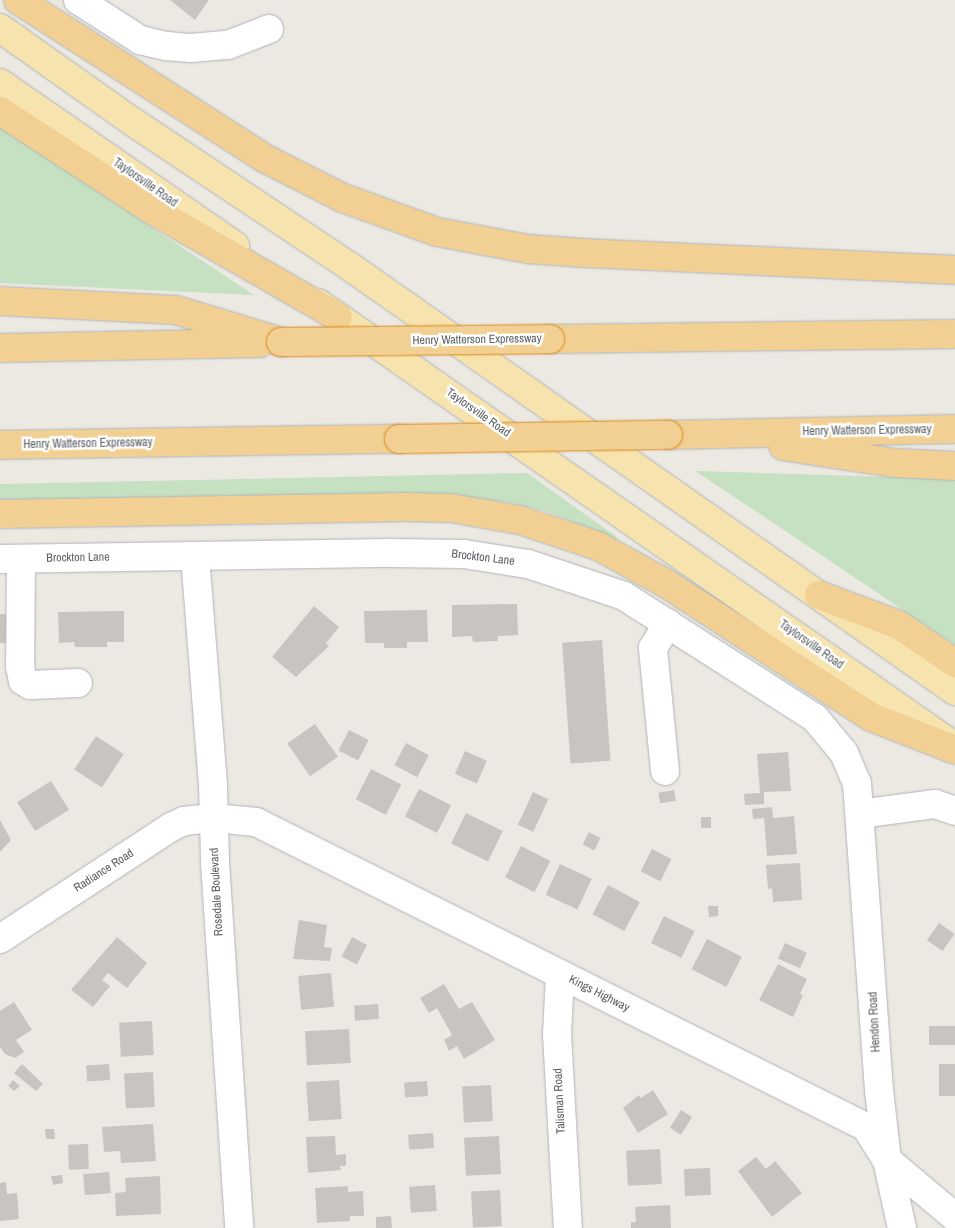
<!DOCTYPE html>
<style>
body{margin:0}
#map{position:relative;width:955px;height:1228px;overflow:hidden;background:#ece9e3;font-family:"Archivo Narrow",sans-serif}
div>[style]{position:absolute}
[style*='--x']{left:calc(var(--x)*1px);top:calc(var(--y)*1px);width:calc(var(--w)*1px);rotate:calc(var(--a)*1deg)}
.green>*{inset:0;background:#c5e1c1}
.building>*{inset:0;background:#c8c4bf;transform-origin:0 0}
.roads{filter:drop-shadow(0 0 1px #b0b4b7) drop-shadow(0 0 1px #b0b4b7)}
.minor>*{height:28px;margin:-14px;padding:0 14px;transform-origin:14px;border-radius:14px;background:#fff}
.major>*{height:28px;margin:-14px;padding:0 14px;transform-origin:14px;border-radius:14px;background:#f7e3ad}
.highway>*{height:28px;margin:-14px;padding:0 14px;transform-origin:14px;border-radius:14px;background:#f2d094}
.bridges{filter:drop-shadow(0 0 1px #d98816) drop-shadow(0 0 1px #d98816)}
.highway-bridge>*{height:28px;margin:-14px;padding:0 14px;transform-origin:14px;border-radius:14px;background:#f2d094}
span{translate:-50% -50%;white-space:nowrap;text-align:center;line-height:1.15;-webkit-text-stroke:5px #fff;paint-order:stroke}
.street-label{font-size:12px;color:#5b5f62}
</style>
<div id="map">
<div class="green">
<div style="clip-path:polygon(0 127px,254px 295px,0 283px)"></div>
<div style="clip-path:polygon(695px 471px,955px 479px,955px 645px,763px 516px)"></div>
<div style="clip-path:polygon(527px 473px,617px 537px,616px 540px,545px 511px,513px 503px,459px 496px,0 501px,0 484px)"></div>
</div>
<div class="building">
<div style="clip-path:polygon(170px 0,209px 0,195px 20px)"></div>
<div style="clip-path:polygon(517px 604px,518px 635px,498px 636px,498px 641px,473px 642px,472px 636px,452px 637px,452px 605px)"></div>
<div style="clip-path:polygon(314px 606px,339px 627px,326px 643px,329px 646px,296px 677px,272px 657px)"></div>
<div style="clip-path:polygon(427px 610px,428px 642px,407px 642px,407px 648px,384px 648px,384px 643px,365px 643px,364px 611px)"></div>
<div style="clip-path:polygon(124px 611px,124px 642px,107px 642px,107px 647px,75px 647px,74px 642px,59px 643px,58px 612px)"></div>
<div style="left:0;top:614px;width:8px;height:29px"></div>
<div style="left:602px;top:640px;width:121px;height:40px;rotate:86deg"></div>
<div style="left:315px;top:724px;width:40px;height:34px;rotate:55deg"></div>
<div style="left:349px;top:730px;width:22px;height:23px;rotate:27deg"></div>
<div style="left:96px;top:736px;width:33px;height:40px;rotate:33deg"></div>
<div style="left:406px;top:743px;width:26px;height:25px;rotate:28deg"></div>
<div style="left:465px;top:751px;width:24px;height:25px;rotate:24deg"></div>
<div style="clip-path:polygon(788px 752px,791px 791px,764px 792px,764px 804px,745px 805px,744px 794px,760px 793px,757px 754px)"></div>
<div style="left:371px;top:769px;width:34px;height:34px;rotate:27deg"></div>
<div style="left:51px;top:781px;width:34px;height:40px;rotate:58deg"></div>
<div style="left:419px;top:789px;width:36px;height:31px;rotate:27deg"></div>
<div style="left:674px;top:790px;width:11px;height:16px;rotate:80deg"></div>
<div style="left:533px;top:792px;width:17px;height:36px;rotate:25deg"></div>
<div style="clip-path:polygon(772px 807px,773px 818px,794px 816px,797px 854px,767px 856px,764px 818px,753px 819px,752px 809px)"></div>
<div style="left:466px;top:813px;width:41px;height:34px;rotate:26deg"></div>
<div style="left:701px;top:817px;width:10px;height:11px"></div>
<div style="clip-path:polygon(0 820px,11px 840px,0 852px)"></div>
<div style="left:589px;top:832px;width:13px;height:14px;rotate:27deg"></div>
<div style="left:521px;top:846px;width:33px;height:35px;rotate:27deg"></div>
<div style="left:652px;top:849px;width:22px;height:25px;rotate:27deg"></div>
<div style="clip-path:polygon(800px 863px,802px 900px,773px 902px,772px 888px,768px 889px,766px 865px)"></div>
<div style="left:560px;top:864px;width:35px;height:34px;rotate:25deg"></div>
<div style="left:608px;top:885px;width:36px;height:33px;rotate:28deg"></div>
<div style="clip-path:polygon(708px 906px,718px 906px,718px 916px,709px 917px)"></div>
<div style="left:664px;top:916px;width:34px;height:30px;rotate:26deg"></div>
<div style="clip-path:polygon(299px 920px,327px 925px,324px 947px,332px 948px,330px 961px,293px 959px)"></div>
<div style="left:939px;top:923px;width:19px;height:21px;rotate:35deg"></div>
<div style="clip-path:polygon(117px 937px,147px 963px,127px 988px,108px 973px,102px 980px,110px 986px,93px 1007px,71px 990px)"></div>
<div style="left:352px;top:937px;width:17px;height:22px;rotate:28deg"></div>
<div style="left:707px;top:939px;width:39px;height:34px;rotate:27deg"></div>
<div style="left:785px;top:943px;width:24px;height:17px;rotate:24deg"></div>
<div style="clip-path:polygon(778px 964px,807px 979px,800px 994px,803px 995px,793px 1017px,759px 1000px)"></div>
<div style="left:331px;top:973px;width:34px;height:33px;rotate:85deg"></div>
<div style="clip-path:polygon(444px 984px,459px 1009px,472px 1002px,495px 1040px,464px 1059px,457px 1046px,449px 1051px,444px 1040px,452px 1035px,437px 1008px,429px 1013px,420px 998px)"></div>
<div style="clip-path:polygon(14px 1002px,32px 1030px,16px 1040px,24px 1052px,15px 1058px,5px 1054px,0 1047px,0 1011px)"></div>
<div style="left:378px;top:1004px;width:15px;height:24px;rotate:86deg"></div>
<div style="left:152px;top:1021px;width:34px;height:33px;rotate:87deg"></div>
<div style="left:955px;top:1026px;width:19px;height:26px;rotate:90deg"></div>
<div style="left:349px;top:1029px;width:34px;height:44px;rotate:87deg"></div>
<div style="clip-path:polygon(22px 1064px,43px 1084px,36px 1091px,14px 1073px)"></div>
<div style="left:109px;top:1064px;width:16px;height:23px;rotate:86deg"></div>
<div style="left:955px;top:1064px;width:32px;height:16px;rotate:90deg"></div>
<div style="left:153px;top:1072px;width:35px;height:29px;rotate:87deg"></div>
<div style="clip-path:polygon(13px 1080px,20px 1086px,14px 1091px,8px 1086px)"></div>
<div style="left:339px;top:1080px;width:39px;height:33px;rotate:86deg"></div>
<div style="left:427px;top:1081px;width:15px;height:23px;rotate:86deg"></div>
<div style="left:491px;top:1085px;width:36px;height:29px;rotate:87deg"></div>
<div style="clip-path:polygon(653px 1090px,668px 1114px,638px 1133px,623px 1108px,639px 1095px,641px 1098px)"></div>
<div style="left:681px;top:1110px;width:13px;height:21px;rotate:32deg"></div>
<div style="clip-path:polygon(153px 1124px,156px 1161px,121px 1163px,120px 1151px,104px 1152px,102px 1127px)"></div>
<div style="clip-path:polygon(45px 1129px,54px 1129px,55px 1139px,46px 1139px)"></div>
<div style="left:433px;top:1133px;width:15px;height:25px;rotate:86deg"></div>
<div style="clip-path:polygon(335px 1136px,336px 1155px,346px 1154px,346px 1166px,340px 1166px,341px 1170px,308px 1173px,306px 1137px)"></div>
<div style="left:499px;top:1136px;width:38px;height:35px;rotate:87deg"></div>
<div style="left:88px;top:1144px;width:25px;height:20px;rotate:88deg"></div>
<div style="left:660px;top:1149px;width:35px;height:34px;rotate:87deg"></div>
<div style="clip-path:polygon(756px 1157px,766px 1169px,775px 1161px,802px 1193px,772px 1217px,738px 1171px)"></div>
<div style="left:710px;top:1168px;width:27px;height:26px;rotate:88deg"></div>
<div style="left:109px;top:1172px;width:21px;height:26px;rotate:85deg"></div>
<div style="clip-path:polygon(62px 1175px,63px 1183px,53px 1185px,51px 1176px)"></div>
<div style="clip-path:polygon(160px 1176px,161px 1214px,116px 1216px,115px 1193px,126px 1192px,125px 1178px)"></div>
<div style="clip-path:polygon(6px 1182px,7px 1194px,17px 1193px,19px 1219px,0 1221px,0 1183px)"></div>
<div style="left:435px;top:1185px;width:26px;height:26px;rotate:86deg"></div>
<div style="clip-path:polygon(348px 1186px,348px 1192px,363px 1191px,364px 1216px,350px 1216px,350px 1221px,317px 1223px,315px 1188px)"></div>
<div style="left:500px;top:1190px;width:36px;height:29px;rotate:87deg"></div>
<div style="clip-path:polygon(670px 1205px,671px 1228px,631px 1228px,631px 1222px,636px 1222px,635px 1207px)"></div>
<div style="clip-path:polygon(391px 1216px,392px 1228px,376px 1228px,376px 1217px)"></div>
</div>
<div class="roads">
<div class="minor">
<div style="--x:78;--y:0;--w:74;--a:32.8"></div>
<div style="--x:140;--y:40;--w:28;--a:13"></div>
<div style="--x:167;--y:46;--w:24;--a:5"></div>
<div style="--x:191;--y:48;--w:37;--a:-5"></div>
<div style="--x:228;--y:45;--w:44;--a:-21.3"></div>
<div style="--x:195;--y:556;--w:229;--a:85.5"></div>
<div style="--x:213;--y:784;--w:79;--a:88.5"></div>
<div style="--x:215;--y:863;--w:366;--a:86.2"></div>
<div style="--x:0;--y:559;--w:390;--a:-0.9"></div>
<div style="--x:390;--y:553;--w:74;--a:0.8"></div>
<div style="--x:464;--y:554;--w:65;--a:8.9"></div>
<div style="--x:528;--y:564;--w:101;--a:18.4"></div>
<div style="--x:624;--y:596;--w:227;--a:32.6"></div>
<div style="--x:815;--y:718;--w:45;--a:50.4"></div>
<div style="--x:844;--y:753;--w:33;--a:67"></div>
<div style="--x:857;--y:783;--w:308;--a:85.9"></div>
<div style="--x:879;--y:1090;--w:70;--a:83.5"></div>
<div style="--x:887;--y:1160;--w:70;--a:77.6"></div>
<div style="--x:21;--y:559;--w:107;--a:90.5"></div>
<div style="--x:20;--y:666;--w:15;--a:79"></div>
<div style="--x:23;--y:681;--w:8;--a:30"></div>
<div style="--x:30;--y:685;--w:48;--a:-2.4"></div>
<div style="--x:665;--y:771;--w:124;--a:-95.6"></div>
<div style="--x:653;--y:648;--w:29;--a:-59"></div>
<div style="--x:860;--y:814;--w:76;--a:-7.6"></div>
<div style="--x:935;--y:804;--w:21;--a:19"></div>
<div style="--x:0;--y:939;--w:204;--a:-33.2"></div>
<div style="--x:171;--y:827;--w:14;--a:-25"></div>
<div style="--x:184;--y:821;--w:30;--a:-6"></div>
<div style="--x:214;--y:818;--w:42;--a:5.4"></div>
<div style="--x:256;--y:822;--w:682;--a:26.57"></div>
<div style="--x:866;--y:1127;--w:39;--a:58"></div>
<div style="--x:887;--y:1160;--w:89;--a:40"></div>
<div style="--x:560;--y:975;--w:59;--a:92.9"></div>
<div style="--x:557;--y:1034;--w:194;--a:86.8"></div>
</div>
<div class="major">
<div style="--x:0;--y:28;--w:163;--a:35.3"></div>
<div style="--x:133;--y:122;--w:263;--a:33.7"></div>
<div style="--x:352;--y:268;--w:737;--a:35.05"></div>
<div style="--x:0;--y:83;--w:286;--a:34.7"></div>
<div style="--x:318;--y:303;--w:766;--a:34.85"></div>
</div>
<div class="highway">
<div style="--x:18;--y:0;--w:295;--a:32.7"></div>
<div style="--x:266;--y:159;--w:86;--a:26.9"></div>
<div style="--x:343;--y:198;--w:100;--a:19.9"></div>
<div style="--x:437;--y:232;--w:93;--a:10.6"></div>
<div style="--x:528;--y:249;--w:56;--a:4.1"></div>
<div style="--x:584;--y:253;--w:371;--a:2.6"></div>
<div style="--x:0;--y:111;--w:176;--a:33.1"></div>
<div style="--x:147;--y:207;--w:220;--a:29.9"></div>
<div style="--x:0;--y:301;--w:176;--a:2.9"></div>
<div style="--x:176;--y:310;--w:110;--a:16.9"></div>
<div style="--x:550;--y:339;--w:405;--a:-0.7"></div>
<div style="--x:0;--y:348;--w:260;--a:-1.1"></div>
<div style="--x:668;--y:435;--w:287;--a:-1.2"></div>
<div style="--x:0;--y:445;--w:399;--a:-0.9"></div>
<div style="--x:783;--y:446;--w:114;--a:8.6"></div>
<div style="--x:896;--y:463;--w:59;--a:2.9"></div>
<div style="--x:0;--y:514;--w:405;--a:-1"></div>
<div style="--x:405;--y:507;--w:46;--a:1.2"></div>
<div style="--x:451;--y:508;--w:70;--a:9.9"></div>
<div style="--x:520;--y:520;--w:82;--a:18.4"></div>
<div style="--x:598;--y:546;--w:79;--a:28.8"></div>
<div style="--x:667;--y:584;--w:244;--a:33.1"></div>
<div style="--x:871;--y:717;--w:90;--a:21.4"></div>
<div style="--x:819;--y:595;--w:85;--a:20.6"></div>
<div style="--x:899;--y:625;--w:68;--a:34.2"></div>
</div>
</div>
<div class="bridges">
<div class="highway-bridge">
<div style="--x:281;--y:342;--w:269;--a:-0.6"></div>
<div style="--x:399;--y:439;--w:269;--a:-0.9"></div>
</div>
</div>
<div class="street-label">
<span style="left:145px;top:183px;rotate:35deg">Taylorsville Road</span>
<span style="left:477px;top:340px;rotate:-1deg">Henry Watterson Expressway</span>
<span style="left:478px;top:413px;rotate:35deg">Taylorsville Road</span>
<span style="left:867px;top:431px;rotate:-1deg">Henry Watterson Expressway</span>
<span style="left:88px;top:444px;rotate:-1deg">Henry Watterson Expressway</span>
<span style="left:78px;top:558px;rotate:-1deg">Brockton Lane</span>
<span style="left:483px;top:558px;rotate:7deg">Brockton Lane</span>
<span style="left:811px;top:645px;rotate:35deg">Taylorsville Road</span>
<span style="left:104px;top:871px;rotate:-33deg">Radiance Road</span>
<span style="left:217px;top:892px;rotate:-93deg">Rosedale Boulevard</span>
<span style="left:599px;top:994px;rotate:27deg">Kings Highway</span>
<span style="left:875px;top:1022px;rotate:-93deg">Hendon Road</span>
<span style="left:560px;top:1101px;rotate:-93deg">Talisman Road</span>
</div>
</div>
